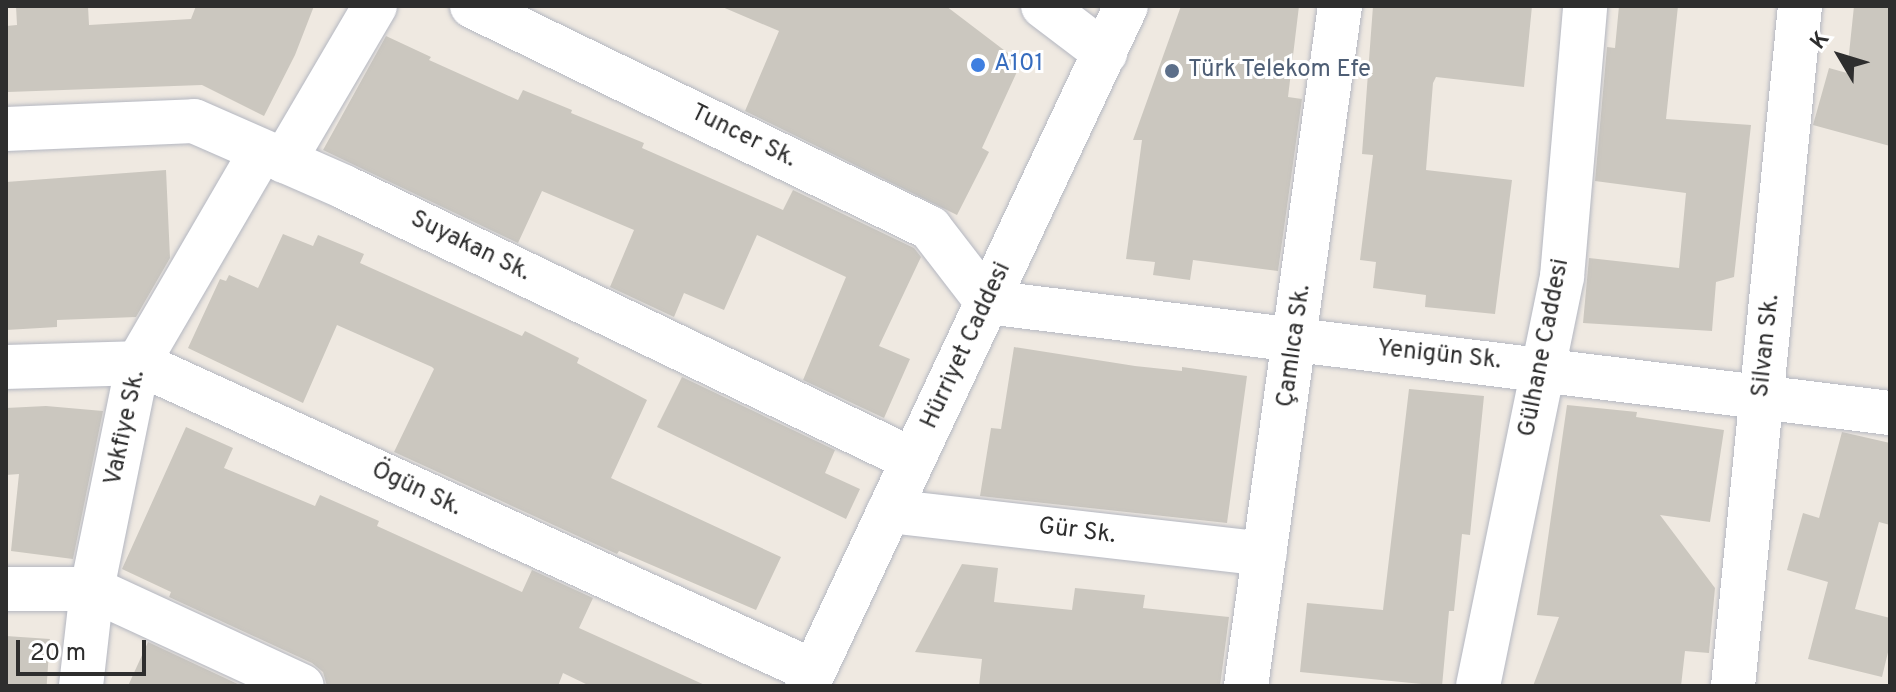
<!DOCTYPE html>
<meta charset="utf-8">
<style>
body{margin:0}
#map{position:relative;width:1896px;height:692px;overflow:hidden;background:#efe9e1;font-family:Overpass,sans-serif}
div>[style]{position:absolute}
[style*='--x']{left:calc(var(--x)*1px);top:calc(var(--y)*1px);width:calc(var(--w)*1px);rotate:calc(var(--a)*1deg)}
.building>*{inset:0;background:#cbc7bf;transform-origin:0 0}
.roads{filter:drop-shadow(0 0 2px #b4b7c1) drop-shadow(0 0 2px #b4b7c1)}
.minor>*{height:44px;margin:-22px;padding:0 22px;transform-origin:22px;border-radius:22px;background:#fff}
.dots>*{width:22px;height:22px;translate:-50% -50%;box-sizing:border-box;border:4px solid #fff;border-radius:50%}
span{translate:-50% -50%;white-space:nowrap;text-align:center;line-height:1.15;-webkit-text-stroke:6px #fff;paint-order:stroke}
.shop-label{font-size:24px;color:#366cbe}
.left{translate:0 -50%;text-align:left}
.service-label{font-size:24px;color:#4e5e75}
.street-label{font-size:24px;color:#2e2e2e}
.frame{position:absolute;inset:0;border:8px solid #2e2e2e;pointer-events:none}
.north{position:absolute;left:1800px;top:16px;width:80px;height:80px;-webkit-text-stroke:6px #fff;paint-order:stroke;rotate:308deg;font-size:22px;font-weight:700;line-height:32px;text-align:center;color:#2e2e2e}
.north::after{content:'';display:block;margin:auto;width:28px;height:36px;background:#2e2e2e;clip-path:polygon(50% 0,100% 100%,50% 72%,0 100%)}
.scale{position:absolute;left:16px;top:640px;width:130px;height:36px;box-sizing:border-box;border:4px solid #2e2e2e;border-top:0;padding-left:10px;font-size:24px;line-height:28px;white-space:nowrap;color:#2e2e2e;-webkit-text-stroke:6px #fff;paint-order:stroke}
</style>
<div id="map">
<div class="building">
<div style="clip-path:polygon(16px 6px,88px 6px,89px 25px,191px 19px,196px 6px,314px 6px,295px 55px,264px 116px,202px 85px,8px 92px,6px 26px,17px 25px)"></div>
<div style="clip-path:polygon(720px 6px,946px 6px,1021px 63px,982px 148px,989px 152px,957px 215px,745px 111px,779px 31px)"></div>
<div style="clip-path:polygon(1181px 6px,1299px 6px,1288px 97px,1302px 99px,1278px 271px,1193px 260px,1190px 280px,1153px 275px,1155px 262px,1126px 259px,1142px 140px,1133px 140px)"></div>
<div style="clip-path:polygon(1373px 6px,1532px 6px,1524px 87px,1436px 77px,1433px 83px,1426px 170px,1512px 180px,1495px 314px,1425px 307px,1426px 295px,1373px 288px,1376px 262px,1360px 260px,1373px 155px,1362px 154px)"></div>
<div style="clip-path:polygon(1619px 6px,1678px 6px,1666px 119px,1751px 125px,1734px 277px,1716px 282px,1712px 331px,1583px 323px,1589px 258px,1679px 268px,1686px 193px,1595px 181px,1607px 47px,1615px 48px)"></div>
<div style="clip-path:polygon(1854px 6px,1890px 6px,1890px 146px,1813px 125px,1829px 68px,1847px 73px)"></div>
<div style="clip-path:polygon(386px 36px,431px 57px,429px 60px,518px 100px,523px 90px,572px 110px,571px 113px,644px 143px,642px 148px,783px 210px,793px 190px,914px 248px,921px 257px,879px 346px,910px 359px,884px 418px,803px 380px,846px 277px,757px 235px,724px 310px,684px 293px,674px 317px,610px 287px,634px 230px,542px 191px,518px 243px,323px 150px)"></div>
<div style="clip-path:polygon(166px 170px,170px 258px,136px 317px,57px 320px,57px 327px,6px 330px,6px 182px)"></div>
<div style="clip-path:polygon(283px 234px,313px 246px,318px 235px,364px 254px,360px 263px,522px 336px,525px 331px,579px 358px,577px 363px,647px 400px,611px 478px,781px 557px,756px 610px,619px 551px,617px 554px,394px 452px,434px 369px,432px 367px,337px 325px,303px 403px,188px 348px,220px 279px,226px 281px,229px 275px,258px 288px)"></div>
<div style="clip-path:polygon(1014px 347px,1135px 366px,1182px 371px,1182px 367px,1247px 376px,1227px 523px,980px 496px,991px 428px,1001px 429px)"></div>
<div style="clip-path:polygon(682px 377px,835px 450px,825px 473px,860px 489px,846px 519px,657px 427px)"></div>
<div style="clip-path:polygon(1409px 389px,1484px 396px,1470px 535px,1462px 534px,1454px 611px,1449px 611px,1442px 686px,1300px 672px,1307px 603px,1383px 610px)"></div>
<div style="clip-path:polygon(1567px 405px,1637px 412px,1636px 417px,1724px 430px,1710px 522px,1660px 515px,1715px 588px,1709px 653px,1685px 651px,1681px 686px,1533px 686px,1559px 617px,1537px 615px)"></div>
<div style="clip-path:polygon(46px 406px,103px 411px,73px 559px,11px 551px,19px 474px,6px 475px,6px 408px)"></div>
<div style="clip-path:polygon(186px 427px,233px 448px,224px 468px,315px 506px,320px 495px,379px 521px,377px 526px,522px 592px,532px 570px,593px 598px,579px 628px,707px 686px,590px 686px,563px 673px,558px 686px,327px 686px,323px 672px,312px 663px,169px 597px,171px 592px,122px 569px)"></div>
<div style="clip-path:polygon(1842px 432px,1890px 443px,1890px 525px,1879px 522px,1855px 609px,1890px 618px,1890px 644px,1882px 677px,1808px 659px,1828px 582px,1787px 570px,1803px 513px,1819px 518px)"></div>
<div style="clip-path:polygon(962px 564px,998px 568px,994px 602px,1072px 610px,1075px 588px,1145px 595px,1143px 608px,1229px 617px,1220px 686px,979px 686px,982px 659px,915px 652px)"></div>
<div style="left:6px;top:636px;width:44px;height:50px;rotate:4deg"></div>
<div style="clip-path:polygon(148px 642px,242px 686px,128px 686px)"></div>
</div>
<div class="roads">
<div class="minor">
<div style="--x:472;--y:6;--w:509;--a:25.86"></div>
<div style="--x:930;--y:228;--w:93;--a:52.4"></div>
<div style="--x:987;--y:302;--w:910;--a:7.01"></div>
<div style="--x:1043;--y:6;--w:78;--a:37.2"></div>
<div style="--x:6;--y:129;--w:188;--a:-2.4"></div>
<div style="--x:194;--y:121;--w:164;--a:23.7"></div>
<div style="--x:344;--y:187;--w:631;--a:25.63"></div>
<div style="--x:284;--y:161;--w:180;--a:-59.6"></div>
<div style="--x:6;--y:367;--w:132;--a:-1.7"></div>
<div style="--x:138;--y:363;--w:742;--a:24.53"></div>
<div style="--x:889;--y:511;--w:378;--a:6.5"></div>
<div style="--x:6;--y:589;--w:86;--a:0"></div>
<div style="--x:92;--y:589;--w:231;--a:24.8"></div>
<div style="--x:81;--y:686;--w:98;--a:-83.5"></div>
<div style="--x:92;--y:589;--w:231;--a:-78.5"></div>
<div style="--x:138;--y:363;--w:244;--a:-59.8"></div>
<div style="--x:807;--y:686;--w:751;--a:-64.87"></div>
<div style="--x:1246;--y:686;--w:686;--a:-82.13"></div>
<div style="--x:1478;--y:686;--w:418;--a:-78.4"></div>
<div style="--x:1562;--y:277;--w:272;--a:-85.1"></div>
<div style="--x:1733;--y:686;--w:683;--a:-84.37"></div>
</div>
</div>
<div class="dots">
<div style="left:978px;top:65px;background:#3f7fe0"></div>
<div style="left:1172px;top:71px;background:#5c6f8a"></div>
</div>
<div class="shop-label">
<span class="left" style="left:994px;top:65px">A101</span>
</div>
<div class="service-label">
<span class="left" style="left:1188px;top:71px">Türk Telekom Efe</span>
</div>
<div class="street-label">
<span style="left:743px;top:137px;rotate:26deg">Tuncer Sk.</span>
<span style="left:470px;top:247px;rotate:26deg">Suyakan Sk.</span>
<span style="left:967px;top:346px;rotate:-65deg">Hürriyet Caddesi</span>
<span style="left:1295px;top:346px;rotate:-82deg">Çamlıca Sk.</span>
<span style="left:1767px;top:346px;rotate:-84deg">Silvan Sk.</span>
<span style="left:1545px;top:348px;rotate:-79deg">Gülhane Caddesi</span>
<span style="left:1439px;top:356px;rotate:6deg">Yenigün Sk.</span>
<span style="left:126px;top:428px;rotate:-78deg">Vakfiye Sk.</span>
<span style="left:416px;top:490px;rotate:25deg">Ögün Sk.</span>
<span style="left:1077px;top:532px;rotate:7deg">Gür Sk.</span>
</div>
<div class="frame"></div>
<div class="north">K</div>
<div class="scale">20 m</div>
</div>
